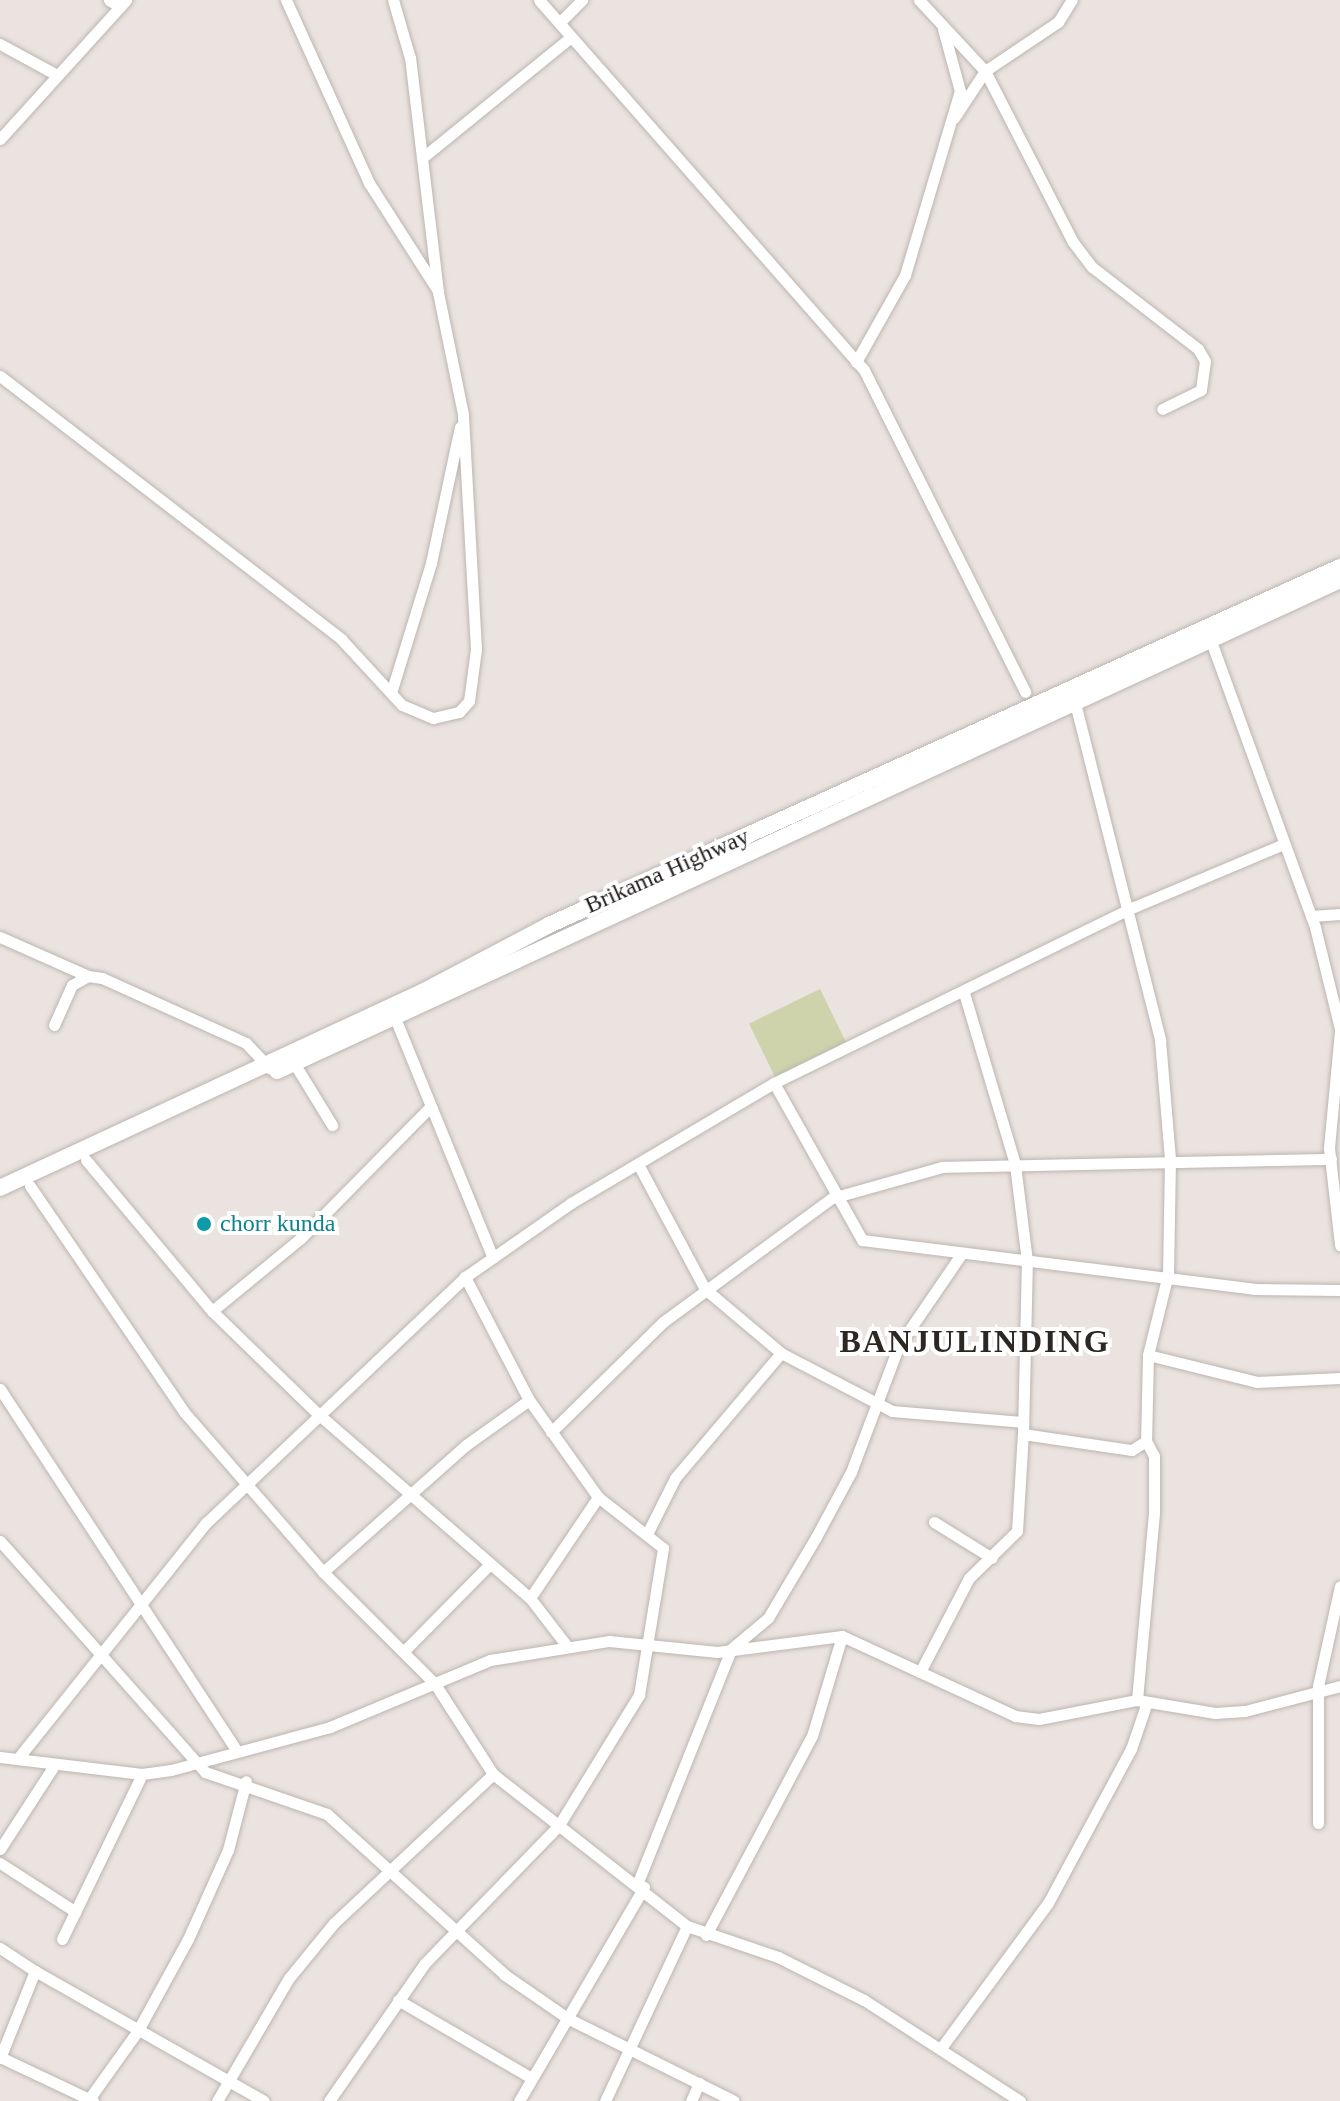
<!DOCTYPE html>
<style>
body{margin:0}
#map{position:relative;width:1340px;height:2101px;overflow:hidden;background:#ebe3df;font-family:Georgia,serif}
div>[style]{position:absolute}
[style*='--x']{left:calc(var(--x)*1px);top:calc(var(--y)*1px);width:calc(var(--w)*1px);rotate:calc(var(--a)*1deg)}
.green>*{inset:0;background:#ced3ac;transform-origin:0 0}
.roads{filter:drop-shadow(0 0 2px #bcb5b0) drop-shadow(0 0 2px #bcb5b0)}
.minor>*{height:11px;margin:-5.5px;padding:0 5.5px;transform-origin:5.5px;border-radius:5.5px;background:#fff}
.highway>*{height:16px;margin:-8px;padding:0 8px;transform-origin:8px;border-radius:8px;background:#fff}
.dots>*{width:22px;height:22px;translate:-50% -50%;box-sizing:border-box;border:4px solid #fff;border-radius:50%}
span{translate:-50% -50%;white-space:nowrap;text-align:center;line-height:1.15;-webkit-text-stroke:8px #fff;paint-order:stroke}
.street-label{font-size:24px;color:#1f1c1b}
.culture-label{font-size:24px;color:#0d838f}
.left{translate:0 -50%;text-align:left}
.district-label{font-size:32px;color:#2d2724;font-weight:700;letter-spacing:2px}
</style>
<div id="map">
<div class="green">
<div style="left:820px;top:989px;width:59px;height:79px;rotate:64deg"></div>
</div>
<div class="roads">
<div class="minor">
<div style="--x:109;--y:0;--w:13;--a:32"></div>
<div style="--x:286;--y:0;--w:201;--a:65.6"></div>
<div style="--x:369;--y:183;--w:128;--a:57.4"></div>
<div style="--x:539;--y:0;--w:492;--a:48.7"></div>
<div style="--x:864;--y:370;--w:360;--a:63.4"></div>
<div style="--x:919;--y:0;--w:97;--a:47.1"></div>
<div style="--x:985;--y:71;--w:192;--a:62.8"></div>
<div style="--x:1073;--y:242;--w:31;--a:53"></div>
<div style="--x:1092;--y:267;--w:134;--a:37.7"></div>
<div style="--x:1198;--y:349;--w:14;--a:60"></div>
<div style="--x:1205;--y:361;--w:29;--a:98"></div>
<div style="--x:1201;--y:390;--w:43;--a:154"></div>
<div style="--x:559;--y:23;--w:33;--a:-45"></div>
<div style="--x:0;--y:44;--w:63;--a:28.6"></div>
<div style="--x:954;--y:118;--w:56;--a:-56.6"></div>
<div style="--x:985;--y:71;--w:88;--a:-33.9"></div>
<div style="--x:1058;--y:22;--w:26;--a:-58"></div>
<div style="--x:0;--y:139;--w:188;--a:-47.8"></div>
<div style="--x:422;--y:158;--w:192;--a:-39.1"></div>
<div style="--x:856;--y:362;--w:100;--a:-60.6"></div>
<div style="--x:905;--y:275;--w:192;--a:-73.4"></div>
<div style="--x:960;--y:91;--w:64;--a:-105.3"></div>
<div style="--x:0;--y:376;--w:431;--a:37.6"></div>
<div style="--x:341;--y:639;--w:90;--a:47.3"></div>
<div style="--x:402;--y:705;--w:34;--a:23"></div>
<div style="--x:433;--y:718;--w:27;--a:-13"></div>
<div style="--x:459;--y:712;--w:15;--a:-48"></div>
<div style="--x:469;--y:701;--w:52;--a:-82.3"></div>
<div style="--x:476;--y:649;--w:235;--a:-93.2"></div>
<div style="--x:463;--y:414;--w:125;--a:-101.6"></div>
<div style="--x:438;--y:292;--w:236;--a:-96.8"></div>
<div style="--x:410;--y:58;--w:60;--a:-106.3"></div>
<div style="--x:1208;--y:633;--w:313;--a:70"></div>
<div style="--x:1315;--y:927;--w:105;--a:76.2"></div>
<div style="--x:391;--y:693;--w:136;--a:-72.9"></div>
<div style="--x:431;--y:563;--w:139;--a:-78"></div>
<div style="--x:1074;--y:699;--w:352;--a:75.8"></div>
<div style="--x:1160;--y:1040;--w:120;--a:85.2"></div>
<div style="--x:1170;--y:1160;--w:114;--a:91"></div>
<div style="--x:1168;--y:1274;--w:83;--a:103.9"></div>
<div style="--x:1148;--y:1355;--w:86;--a:91.3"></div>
<div style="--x:1146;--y:1441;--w:17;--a:62"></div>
<div style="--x:1154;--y:1456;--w:57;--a:90"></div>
<div style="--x:1154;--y:1513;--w:188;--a:95.2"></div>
<div style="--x:1311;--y:916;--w:29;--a:-4"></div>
<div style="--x:0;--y:937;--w:96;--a:23.9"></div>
<div style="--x:395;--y:1018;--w:259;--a:67.8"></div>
<div style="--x:54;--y:1025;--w:44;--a:-65.8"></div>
<div style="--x:72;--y:985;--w:18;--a:-29"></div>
<div style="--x:88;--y:976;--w:14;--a:8"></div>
<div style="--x:102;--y:978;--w:158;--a:24.3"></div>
<div style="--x:246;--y:1043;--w:35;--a:47"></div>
<div style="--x:1340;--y:1031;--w:118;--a:95.4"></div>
<div style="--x:1329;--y:1148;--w:98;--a:83.5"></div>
<div style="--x:294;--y:1063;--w:73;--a:58.5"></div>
<div style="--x:774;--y:1083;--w:180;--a:60.7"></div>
<div style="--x:862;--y:1240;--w:395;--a:7.1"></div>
<div style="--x:1254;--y:1289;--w:86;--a:0.7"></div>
<div style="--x:86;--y:1160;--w:197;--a:50.2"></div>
<div style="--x:212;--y:1311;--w:146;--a:44.2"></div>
<div style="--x:317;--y:1413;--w:282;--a:41"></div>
<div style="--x:530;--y:1598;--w:61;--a:52.4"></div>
<div style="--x:639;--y:1166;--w:140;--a:61.8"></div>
<div style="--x:705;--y:1289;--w:99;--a:40.1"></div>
<div style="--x:781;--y:1353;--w:125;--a:27.6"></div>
<div style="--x:892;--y:1411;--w:130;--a:4.8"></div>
<div style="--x:30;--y:1186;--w:273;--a:55.7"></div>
<div style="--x:184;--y:1412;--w:212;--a:49"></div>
<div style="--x:323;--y:1572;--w:158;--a:45"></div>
<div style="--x:435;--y:1684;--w:107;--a:57.2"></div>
<div style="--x:493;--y:1774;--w:246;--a:38.1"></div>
<div style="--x:687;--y:1926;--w:96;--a:18.8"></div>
<div style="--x:778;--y:1957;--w:96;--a:26.6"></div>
<div style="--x:864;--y:2000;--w:186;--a:32.9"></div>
<div style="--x:212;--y:1311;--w:115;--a:-39.4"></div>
<div style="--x:301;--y:1238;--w:181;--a:-45.4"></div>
<div style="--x:1148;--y:1355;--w:112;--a:13.9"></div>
<div style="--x:1257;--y:1382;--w:83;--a:-2.8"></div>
<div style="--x:0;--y:1389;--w:430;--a:56.8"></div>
<div style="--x:551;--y:1432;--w:157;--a:-44.5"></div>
<div style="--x:663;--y:1322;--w:210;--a:-36.3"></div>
<div style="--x:832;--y:1198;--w:114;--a:-15.7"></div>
<div style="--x:942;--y:1167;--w:389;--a:-1.2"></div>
<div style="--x:1023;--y:1434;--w:110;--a:8.4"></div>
<div style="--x:1132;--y:1450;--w:17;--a:-33"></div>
<div style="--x:934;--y:1522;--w:68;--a:31.8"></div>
<div style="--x:647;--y:1534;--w:63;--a:-63.4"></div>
<div style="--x:675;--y:1478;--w:164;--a:-49.7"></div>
<div style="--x:0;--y:1541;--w:309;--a:48.4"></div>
<div style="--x:205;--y:1772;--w:129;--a:19"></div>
<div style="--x:327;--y:1814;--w:240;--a:42.1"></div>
<div style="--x:505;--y:1975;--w:75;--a:34.7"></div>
<div style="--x:567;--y:2018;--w:186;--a:26.4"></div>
<div style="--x:323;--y:1572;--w:191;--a:-41.6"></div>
<div style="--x:466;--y:1445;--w:77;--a:-35.5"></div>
<div style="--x:530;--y:1598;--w:122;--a:-56"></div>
<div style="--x:405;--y:1650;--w:121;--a:-45.3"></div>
<div style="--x:920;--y:1672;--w:106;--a:-62.5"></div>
<div style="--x:969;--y:1578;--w:67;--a:-44.4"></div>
<div style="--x:1017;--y:1531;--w:97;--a:-86.5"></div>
<div style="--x:1023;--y:1434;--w:173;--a:-88.7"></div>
<div style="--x:1027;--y:1261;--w:98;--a:-97.1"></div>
<div style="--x:1015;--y:1164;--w:178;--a:-106.6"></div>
<div style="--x:0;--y:1757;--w:143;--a:6.8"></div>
<div style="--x:142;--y:1774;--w:29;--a:-8"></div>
<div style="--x:171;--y:1770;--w:165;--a:-15.1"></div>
<div style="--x:330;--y:1727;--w:173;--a:-22.7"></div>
<div style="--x:490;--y:1660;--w:121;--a:-9.1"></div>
<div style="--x:609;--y:1641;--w:109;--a:5.8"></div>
<div style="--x:717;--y:1652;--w:126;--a:-7.3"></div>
<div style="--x:842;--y:1636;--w:191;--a:24.8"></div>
<div style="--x:1015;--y:1716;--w:24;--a:7"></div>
<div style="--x:1039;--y:1719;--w:100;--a:-11"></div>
<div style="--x:1137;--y:1700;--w:79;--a:9.5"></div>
<div style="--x:1215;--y:1713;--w:30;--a:-4"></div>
<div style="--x:1245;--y:1711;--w:98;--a:-14.7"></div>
<div style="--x:19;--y:1757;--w:300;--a:-51.4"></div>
<div style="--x:206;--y:1523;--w:357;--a:-43.5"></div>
<div style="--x:465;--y:1277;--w:129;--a:-34.9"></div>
<div style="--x:571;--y:1203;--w:236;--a:-30.6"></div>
<div style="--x:774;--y:1083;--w:401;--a:-26.1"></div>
<div style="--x:1134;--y:907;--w:163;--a:-22.8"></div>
<div style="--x:1318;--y:1823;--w:137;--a:-90"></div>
<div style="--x:1318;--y:1686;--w:102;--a:-77.6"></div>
<div style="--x:0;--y:1849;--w:101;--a:-57.1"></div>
<div style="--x:0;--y:1863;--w:90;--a:32.8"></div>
<div style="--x:638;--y:1882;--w:251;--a:-68.2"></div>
<div style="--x:731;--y:1649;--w:48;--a:-40"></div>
<div style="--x:768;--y:1618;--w:94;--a:-59.3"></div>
<div style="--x:816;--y:1537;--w:74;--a:-61.7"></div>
<div style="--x:851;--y:1472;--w:136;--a:-69.3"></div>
<div style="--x:899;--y:1345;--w:108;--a:-55.6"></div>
<div style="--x:706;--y:1935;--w:225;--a:-62"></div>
<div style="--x:812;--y:1736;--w:104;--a:-73.3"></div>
<div style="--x:62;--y:1939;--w:183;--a:-64.1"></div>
<div style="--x:0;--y:1948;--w:42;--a:33.3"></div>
<div style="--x:398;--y:2000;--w:153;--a:30.3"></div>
<div style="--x:941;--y:2048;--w:180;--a:-53.6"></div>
<div style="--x:1048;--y:1903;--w:175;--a:-61.7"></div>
<div style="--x:1131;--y:1749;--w:50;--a:-71.2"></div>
<div style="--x:0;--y:2057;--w:103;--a:25.3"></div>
<div style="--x:0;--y:2058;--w:94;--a:-68.1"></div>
<div style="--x:35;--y:1971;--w:263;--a:29.6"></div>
<div style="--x:89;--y:2099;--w:82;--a:-54.4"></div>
<div style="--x:137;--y:2032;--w:106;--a:-61.3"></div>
<div style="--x:188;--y:1939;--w:98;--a:-65.8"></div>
<div style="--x:228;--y:1850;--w:71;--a:-75.4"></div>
<div style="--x:217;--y:2101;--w:143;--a:-59.7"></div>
<div style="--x:289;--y:1978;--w:71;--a:-50.7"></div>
<div style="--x:334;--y:1923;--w:218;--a:-43.1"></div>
<div style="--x:329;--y:2101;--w:168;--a:-55.2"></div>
<div style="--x:425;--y:1963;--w:192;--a:-45.8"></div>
<div style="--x:559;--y:1825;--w:153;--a:-58.4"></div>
<div style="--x:639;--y:1695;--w:149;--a:-80.7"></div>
<div style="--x:663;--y:1548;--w:83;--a:-141.9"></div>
<div style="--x:598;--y:1497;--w:119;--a:-125.4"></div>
<div style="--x:529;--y:1400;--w:139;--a:-117.5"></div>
<div style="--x:519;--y:2101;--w:248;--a:-59.7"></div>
<div style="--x:605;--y:2101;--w:193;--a:-64.9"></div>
<div style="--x:691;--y:2101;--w:20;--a:-66"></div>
</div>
<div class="highway">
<div style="--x:277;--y:1071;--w:1171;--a:-24.79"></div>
<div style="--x:0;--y:1188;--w:468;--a:-24.9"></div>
<div style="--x:424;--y:991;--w:141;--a:-27.8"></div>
<div style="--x:549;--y:925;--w:868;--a:-24.35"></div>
</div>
</div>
<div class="dots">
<div style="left:204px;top:1224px;background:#0f9aa8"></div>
</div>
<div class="street-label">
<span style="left:667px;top:871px;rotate:-24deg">Brikama Highway</span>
</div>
<div class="culture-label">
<span class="left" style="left:220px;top:1224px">chorr kunda</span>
</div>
<div class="district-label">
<span style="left:975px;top:1341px">BANJULINDING</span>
</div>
</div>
